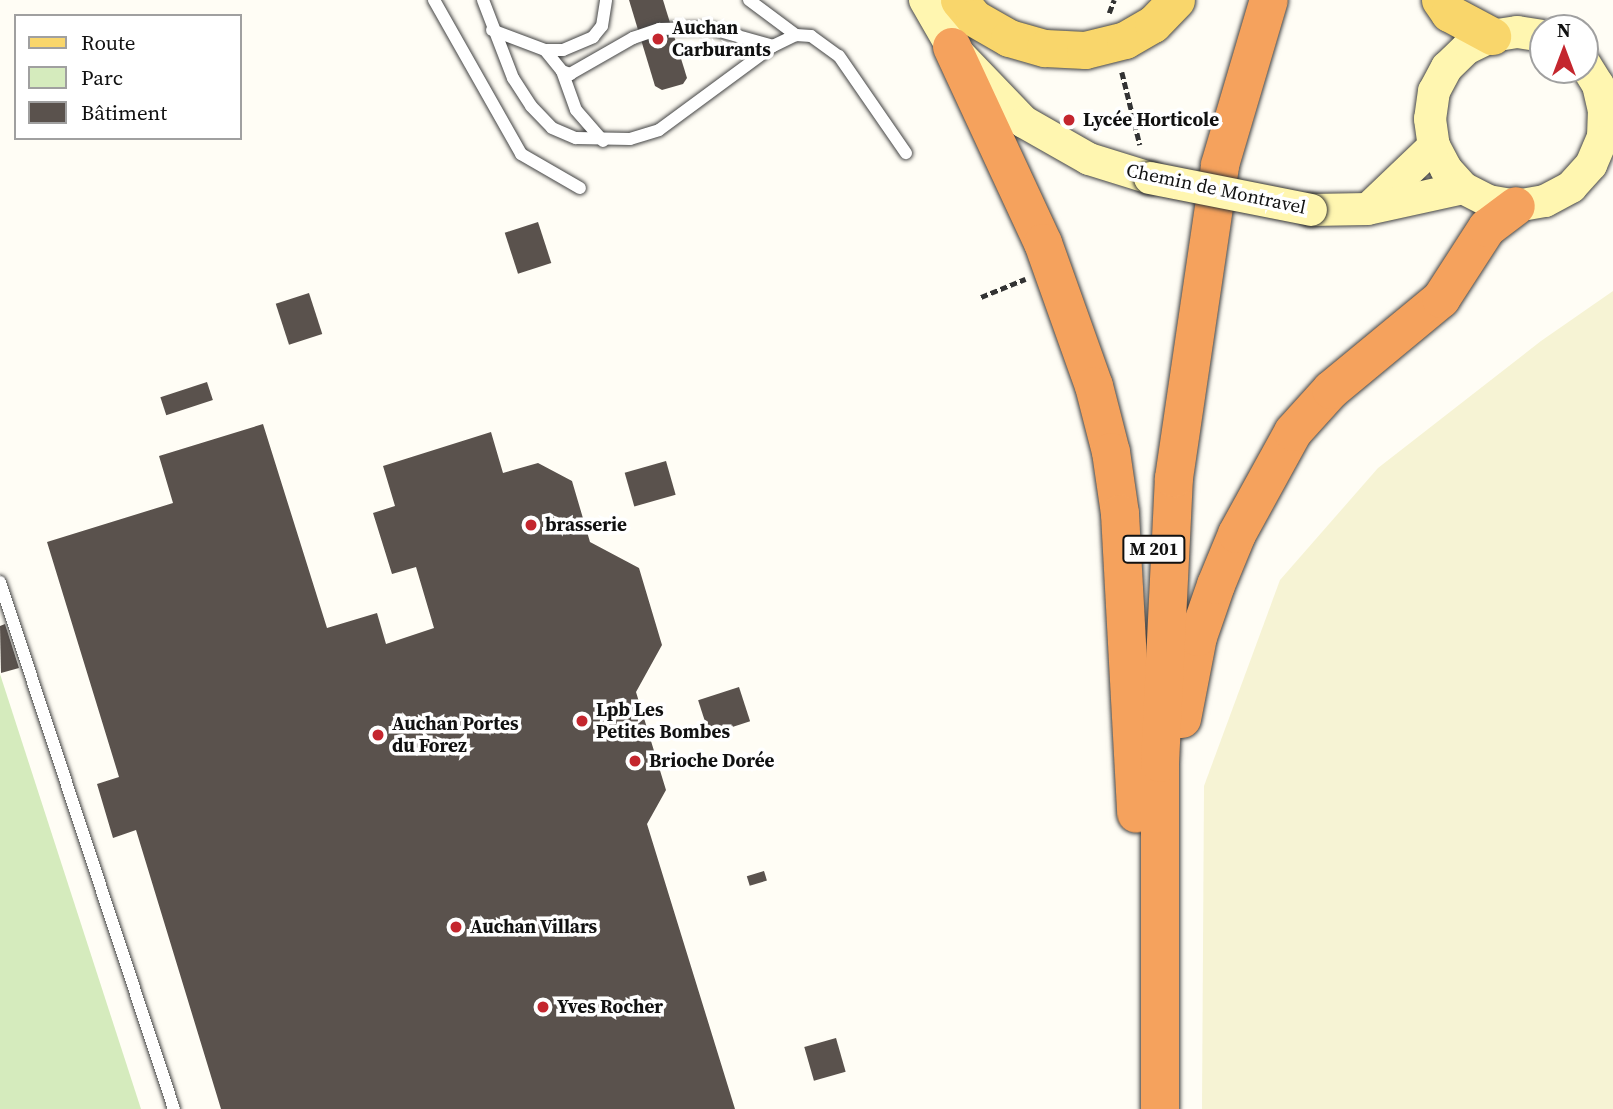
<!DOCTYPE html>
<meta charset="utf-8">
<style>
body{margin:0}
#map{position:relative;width:1613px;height:1109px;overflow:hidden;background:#fffdf5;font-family:"Source Serif 4",serif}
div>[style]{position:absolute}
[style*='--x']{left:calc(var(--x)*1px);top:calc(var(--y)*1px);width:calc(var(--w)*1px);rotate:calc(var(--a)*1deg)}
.farmland>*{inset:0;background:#f6f3d4}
.green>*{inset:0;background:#d5ebbd}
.building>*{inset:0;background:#5a524d;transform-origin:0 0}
.path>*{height:4.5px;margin-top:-2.25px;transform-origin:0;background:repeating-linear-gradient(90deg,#333 0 7px,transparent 0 10.5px)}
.roads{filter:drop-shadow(0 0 2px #444) drop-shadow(0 0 2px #444)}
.lane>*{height:12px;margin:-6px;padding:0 6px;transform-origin:6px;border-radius:6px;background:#fff}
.secondary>*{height:32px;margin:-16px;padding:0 16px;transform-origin:16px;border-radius:16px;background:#fff6b0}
.primary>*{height:37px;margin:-18.5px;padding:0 18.5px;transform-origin:18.5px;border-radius:18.5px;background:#f9d66b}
.highway>*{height:38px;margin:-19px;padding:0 19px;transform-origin:19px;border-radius:19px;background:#f5a25d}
.bridges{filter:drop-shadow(0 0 2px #333) drop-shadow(0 0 2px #333)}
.secondary-bridge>*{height:32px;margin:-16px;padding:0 16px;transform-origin:16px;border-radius:16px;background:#fff6b0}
.dots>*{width:19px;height:19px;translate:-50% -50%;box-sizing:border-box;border:4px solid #fff;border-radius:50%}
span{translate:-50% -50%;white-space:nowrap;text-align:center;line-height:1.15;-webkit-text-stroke:7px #fff;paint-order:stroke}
.shield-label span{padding:2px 5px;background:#fff;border:2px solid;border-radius:5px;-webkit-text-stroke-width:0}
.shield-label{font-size:18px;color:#111;font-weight:700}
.poi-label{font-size:19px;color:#111;font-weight:700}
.left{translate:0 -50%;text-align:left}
.street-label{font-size:19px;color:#111}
.legend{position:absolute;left:14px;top:14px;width:228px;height:126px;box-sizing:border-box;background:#fff;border:2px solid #a0a0a0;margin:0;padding:9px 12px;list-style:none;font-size:21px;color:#111}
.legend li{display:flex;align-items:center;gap:14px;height:35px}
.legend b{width:35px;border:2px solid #a0a0a0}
.north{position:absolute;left:1529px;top:14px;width:70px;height:70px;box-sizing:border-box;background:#fff;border:2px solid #a0a0a0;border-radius:50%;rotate:0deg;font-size:19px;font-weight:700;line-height:28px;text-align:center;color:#111}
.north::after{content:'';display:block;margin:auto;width:24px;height:32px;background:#c4262e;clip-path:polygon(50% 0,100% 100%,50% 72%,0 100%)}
</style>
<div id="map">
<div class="farmland">
<div style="clip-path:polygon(1613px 291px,1613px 1109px,1202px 1109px,1204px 786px,1280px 580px,1378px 468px,1541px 341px)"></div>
</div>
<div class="green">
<div style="clip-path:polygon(0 674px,141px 1109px,0 1109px)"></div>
</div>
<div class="building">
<div style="clip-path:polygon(629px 0,663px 0,687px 78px,683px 84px,662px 90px,655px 86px)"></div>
<div style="left:538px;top:222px;width:43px;height:35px;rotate:72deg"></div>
<div style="left:309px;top:293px;width:43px;height:35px;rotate:72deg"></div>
<div style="left:207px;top:382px;width:19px;height:49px;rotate:72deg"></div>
<div style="clip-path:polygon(263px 424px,327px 628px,377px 613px,386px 644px,434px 628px,416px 567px,392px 574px,373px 513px,395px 506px,383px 466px,491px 432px,503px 473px,538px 463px,572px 481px,590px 542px,639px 568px,662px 645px,636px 692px,666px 790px,647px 824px,735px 1109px,221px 1109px,136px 830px,113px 838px,97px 784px,119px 777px,47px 542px,173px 503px,159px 456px)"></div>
<div style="left:666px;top:461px;width:35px;height:43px;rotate:74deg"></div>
<div style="clip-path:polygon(5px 624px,19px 668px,1px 673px,0 626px)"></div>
<div style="left:739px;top:687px;width:36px;height:43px;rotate:72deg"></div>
<div style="left:764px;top:871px;width:10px;height:18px;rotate:73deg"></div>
<div style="left:836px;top:1038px;width:35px;height:33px;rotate:74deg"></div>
</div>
<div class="path">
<div style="--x:1109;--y:13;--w:14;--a:-69"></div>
<div style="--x:1122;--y:72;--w:75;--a:76.1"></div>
<div style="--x:981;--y:297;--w:48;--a:-22.2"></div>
</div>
<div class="roads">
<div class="lane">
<div style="--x:434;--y:0;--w:177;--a:60.5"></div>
<div style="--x:521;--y:154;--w:68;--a:30"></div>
<div style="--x:483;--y:0;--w:84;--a:69"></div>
<div style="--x:513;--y:78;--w:33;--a:57"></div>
<div style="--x:531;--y:106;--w:30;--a:46"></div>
<div style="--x:552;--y:128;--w:26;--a:23"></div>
<div style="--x:576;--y:138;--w:54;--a:1.1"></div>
<div style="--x:630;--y:139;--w:30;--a:-17"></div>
<div style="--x:659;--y:130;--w:142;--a:-36.4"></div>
<div style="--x:773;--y:46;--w:25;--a:-26"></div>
<div style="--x:796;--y:35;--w:15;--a:4"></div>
<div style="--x:811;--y:36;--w:34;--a:36"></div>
<div style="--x:839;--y:56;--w:118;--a:55.4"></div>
<div style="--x:749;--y:0;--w:59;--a:36.7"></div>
<div style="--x:492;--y:30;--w:57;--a:20.7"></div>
<div style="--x:545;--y:50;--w:18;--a:0"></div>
<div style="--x:563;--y:50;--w:33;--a:-23"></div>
<div style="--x:593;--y:37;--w:14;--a:-51"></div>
<div style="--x:602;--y:26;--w:26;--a:-81"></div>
<div style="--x:545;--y:50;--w:27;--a:51"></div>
<div style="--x:562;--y:71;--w:9;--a:21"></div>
<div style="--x:570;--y:74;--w:73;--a:-29.7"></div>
<div style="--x:633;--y:38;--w:28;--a:-19"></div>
<div style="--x:659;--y:29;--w:50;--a:-1.1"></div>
<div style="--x:709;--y:28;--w:66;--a:15.7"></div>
<div style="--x:562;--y:71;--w:41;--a:70.3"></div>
<div style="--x:576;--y:110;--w:41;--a:48.9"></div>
<div style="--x:0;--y:582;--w:555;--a:71.73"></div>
</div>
<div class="secondary">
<div style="--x:925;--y:0;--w:54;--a:60.1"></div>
<div style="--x:952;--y:47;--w:104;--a:46.2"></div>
<div style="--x:1024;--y:122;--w:75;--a:29.6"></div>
<div style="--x:1089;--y:159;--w:64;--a:17.3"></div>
<div style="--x:1543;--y:36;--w:26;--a:-171"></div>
<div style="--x:1517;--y:32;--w:25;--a:171"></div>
<div style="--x:1492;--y:36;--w:28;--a:154"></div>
<div style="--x:1467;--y:48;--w:28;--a:136"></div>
<div style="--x:1447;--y:67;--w:27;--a:118"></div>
<div style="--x:1434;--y:91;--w:28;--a:98"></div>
<div style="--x:1430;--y:119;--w:27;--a:82"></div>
<div style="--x:1434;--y:146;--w:26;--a:62"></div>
<div style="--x:1446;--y:169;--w:25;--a:48"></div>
<div style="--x:1463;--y:188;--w:28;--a:27"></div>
<div style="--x:1488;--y:201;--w:28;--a:10"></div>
<div style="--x:1516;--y:206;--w:29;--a:-10"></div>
<div style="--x:1545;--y:201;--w:30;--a:-28"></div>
<div style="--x:1571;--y:187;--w:30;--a:-48"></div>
<div style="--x:1591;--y:165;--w:30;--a:-67"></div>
<div style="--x:1603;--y:137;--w:26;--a:-88"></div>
<div style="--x:1604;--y:111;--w:27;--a:-103"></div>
<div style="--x:1598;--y:85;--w:25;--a:-122"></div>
<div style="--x:1369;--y:208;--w:90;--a:-43.6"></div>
<div style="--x:1311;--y:210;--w:57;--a:-1"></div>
<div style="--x:1368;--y:209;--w:97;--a:-12.5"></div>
</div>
<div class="primary">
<div style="--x:959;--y:0;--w:23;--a:50"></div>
<div style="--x:974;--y:18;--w:40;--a:29.7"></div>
<div style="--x:1009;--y:38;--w:37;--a:16"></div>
<div style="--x:1045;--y:48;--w:40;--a:2.9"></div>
<div style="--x:1085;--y:50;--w:41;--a:-14"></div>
<div style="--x:1125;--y:40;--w:32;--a:-30"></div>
<div style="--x:1153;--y:24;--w:33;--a:-46"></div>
<div style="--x:1440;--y:0;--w:16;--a:55"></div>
<div style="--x:1449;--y:13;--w:49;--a:28.1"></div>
</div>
<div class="highway">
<div style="--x:952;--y:47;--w:216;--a:65.1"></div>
<div style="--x:1043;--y:243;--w:152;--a:70.4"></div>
<div style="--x:1094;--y:386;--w:68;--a:75.6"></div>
<div style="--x:1111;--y:452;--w:63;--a:81.7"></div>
<div style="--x:1120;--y:514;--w:300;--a:86.9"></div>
<div style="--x:1182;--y:719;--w:84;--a:-79"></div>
<div style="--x:1198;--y:637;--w:55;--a:-70.9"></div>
<div style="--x:1216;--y:585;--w:55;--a:-67.6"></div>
<div style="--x:1237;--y:534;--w:116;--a:-61.2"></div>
<div style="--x:1293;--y:432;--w:57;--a:-47.9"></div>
<div style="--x:1331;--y:390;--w:143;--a:-39.6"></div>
<div style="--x:1441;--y:299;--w:85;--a:-57.1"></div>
<div style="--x:1487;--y:228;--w:36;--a:-37"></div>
<div style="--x:1160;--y:1109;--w:346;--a:-90"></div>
<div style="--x:1160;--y:763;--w:285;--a:-87.2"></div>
<div style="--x:1174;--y:478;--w:316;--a:-81.6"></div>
<div style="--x:1220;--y:165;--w:172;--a:-73.5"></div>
</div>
</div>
<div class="bridges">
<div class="secondary-bridge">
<div style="--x:1150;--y:178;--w:164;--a:11.2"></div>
</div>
</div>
<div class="dots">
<div style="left:658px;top:39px;background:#c4262e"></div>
<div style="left:1069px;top:120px;background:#c4262e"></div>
<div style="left:531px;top:525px;background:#c4262e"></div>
<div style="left:582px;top:721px;background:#c4262e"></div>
<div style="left:378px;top:735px;background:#c4262e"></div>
<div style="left:635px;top:761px;background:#c4262e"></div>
<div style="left:456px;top:927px;background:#c4262e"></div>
<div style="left:543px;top:1007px;background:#c4262e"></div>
</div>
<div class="shield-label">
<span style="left:1154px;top:549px">M 201</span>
</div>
<div class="poi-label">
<span class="left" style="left:672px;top:39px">Auchan<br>Carburants</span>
<span class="left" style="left:1083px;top:120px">Lycée Horticole</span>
<span class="left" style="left:545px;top:525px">brasserie</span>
<span class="left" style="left:596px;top:721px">Lpb Les<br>Petites Bombes</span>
<span class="left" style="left:392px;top:735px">Auchan Portes<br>du Forez</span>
<span class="left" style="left:649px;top:761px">Brioche Dorée</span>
<span class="left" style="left:470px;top:927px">Auchan Villars</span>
<span class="left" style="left:557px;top:1007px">Yves Rocher</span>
</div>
<div class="street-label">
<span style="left:1216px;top:189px;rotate:12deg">Chemin de Montravel</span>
</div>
<ul class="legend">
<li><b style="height:9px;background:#f9d66b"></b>Route</li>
<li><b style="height:19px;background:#d5ebbd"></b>Parc</li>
<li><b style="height:19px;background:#5a524d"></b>Bâtiment</li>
</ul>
<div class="north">N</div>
</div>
